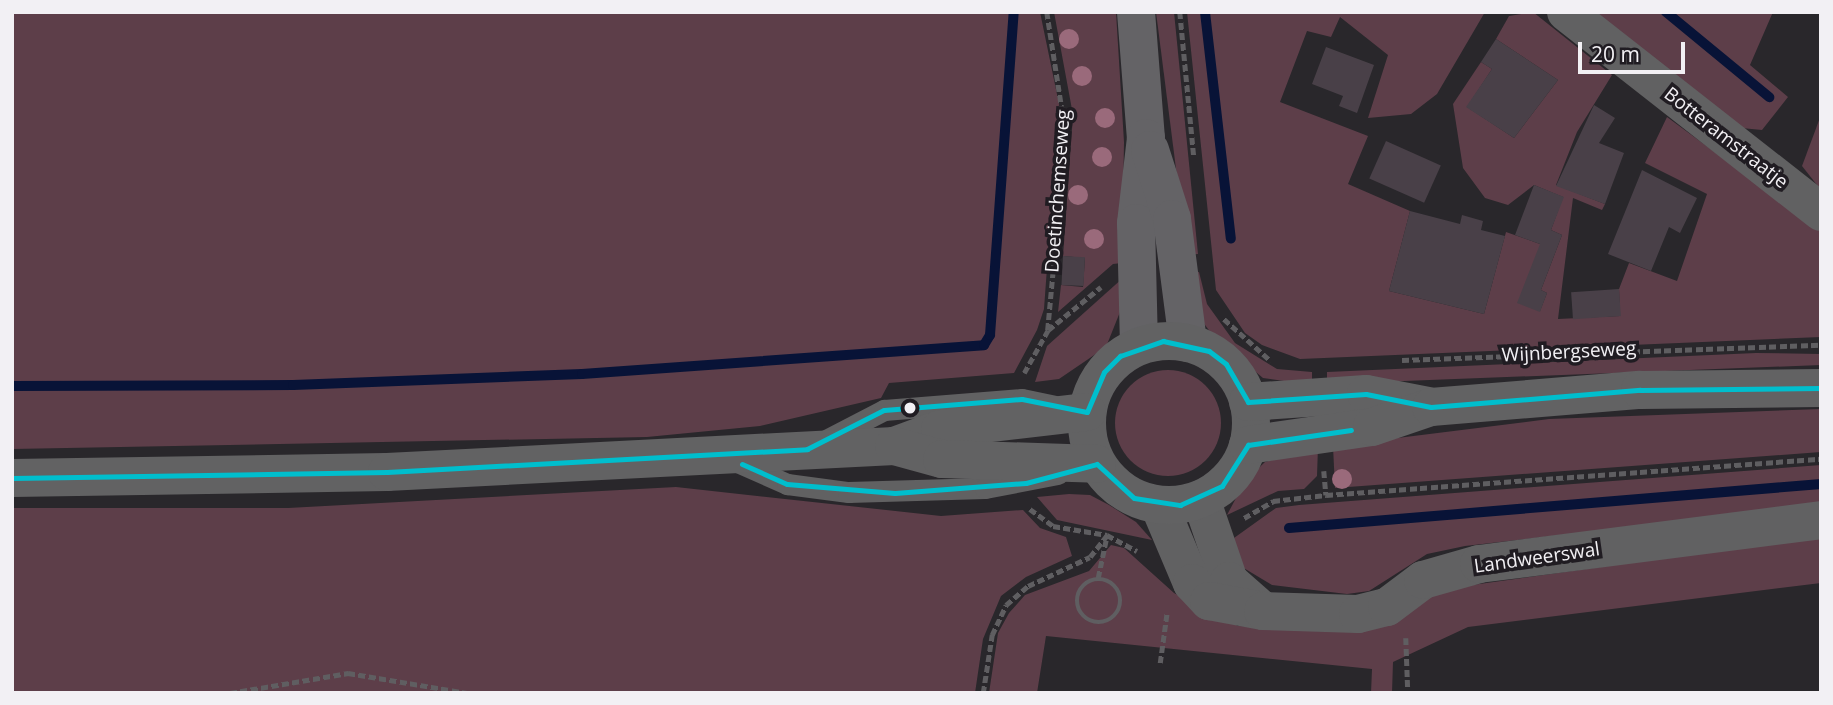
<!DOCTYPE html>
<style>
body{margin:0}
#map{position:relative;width:1833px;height:705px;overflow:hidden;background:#29272b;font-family:"Open Sans",sans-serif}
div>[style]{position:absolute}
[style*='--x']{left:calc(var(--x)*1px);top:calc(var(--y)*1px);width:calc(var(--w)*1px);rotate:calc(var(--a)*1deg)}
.green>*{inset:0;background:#5d3e49}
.round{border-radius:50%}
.stream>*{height:10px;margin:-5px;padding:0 5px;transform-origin:5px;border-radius:5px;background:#081337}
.building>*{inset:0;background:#494048;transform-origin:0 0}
.path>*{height:4.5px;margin-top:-2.25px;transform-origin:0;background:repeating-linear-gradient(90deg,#5f5e61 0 7px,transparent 0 10.5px)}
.path>.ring{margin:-2.25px;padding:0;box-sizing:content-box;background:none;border:4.5px solid #5f5e61;border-radius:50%}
.lane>*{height:21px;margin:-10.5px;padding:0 10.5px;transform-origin:10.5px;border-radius:10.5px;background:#616162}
.street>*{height:38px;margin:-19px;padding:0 19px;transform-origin:19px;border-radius:19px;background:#616162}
.secondary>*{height:38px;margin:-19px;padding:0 19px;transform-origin:19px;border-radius:19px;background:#646366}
.primary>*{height:38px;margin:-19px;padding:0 19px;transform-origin:19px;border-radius:19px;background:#626263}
.primary>.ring{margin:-19px;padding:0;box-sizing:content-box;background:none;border:38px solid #626263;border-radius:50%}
.bus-1>*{height:5px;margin:-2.5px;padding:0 2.5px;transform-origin:2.5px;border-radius:2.5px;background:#00becd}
.trees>*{width:20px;height:20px;margin:-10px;border-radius:50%;background:#9a6a7b}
.dots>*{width:19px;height:19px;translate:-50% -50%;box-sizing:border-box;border:4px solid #201c22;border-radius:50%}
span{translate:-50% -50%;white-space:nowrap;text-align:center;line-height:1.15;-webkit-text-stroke:7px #201c22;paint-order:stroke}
.street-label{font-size:19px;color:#f2f0f4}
.frame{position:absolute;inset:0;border:14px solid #f2f0f4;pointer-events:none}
.scale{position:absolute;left:1578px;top:42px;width:107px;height:32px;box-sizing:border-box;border:4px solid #f2f0f4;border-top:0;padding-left:9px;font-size:21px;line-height:24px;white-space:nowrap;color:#f2f0f4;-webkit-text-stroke:5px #201c22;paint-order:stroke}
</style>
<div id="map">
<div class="green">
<div style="clip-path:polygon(12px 12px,1040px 12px,1059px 104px,1044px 309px,1037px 330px,1014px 373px,889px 383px,881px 398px,760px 426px,647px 437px,12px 449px)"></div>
<div style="clip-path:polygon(1054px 12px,1116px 12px,1124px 142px,1122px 263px,1113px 264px,1058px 312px,1061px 285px,1083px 287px,1085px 258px,1063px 256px,1073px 115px)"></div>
<div style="clip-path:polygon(1156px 12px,1174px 12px,1198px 254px,1187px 255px)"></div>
<div style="clip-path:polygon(1187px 12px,1485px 12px,1437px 94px,1411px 114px,1368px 118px,1388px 55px,1340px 17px,1331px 37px,1307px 31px,1280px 102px,1368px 136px,1348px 184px,1410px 211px,1389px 291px,1484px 314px,1506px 232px,1540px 244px,1540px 311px,1547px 293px,1541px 290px,1562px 235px,1551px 230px,1563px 197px,1534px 185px,1508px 205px,1485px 198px,1463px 168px,1453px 104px,1481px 62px,1492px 69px,1467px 107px,1514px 138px,1558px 80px,1496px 39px,1509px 16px,1533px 12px,1612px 75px,1577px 132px,1556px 185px,1605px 204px,1602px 210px,1573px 198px,1558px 319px,1620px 316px,1619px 289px,1629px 263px,1677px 281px,1707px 194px,1645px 163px,1667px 117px,1821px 230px,1821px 337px,1300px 359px,1262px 345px,1245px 333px,1216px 290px)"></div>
<div style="clip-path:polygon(1585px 12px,1773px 12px,1750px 65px,1788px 97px,1762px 130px,1731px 127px)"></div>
<div style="clip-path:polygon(1821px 115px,1821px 190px,1802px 166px)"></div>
<div style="clip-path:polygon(1199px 272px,1207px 304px,1235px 343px,1277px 369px,1312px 372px,1312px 385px,1263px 378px,1214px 337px,1202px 321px,1189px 273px)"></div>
<div style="clip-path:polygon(1124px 277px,1122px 307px,1106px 347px,1059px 379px,1035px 382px,1047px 346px)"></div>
<div style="clip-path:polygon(1756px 353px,1821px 354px,1821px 365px,1327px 384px,1327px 372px)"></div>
<div class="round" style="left:1115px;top:370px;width:106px;height:106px"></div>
<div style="clip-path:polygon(1821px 409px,1821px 452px,1335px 488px,1333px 446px,1549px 419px)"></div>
<div style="clip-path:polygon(1318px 447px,1317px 476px,1304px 489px,1278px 491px,1227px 515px,1245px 481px,1265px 462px)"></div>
<div style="clip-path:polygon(1821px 465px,1821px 505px,1465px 546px,1427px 554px,1369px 591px,1347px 594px,1272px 585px,1242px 567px,1234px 538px,1276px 508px,1299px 505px)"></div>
<div style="clip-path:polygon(676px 487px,941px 516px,1023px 510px,1040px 528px,1066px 537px,1072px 556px,1026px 577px,1001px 596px,983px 639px,975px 693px,12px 693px,12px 508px,288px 508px)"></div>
<div style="clip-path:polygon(1069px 494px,1090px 495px,1109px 505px,1136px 522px,1152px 540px,1057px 520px,1037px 497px)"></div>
<div style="clip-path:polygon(1821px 536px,1821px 583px,1468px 627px,1393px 662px,1392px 693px,1371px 693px,1372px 669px,1046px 636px,1037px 693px,989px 693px,998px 633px,1009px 613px,1025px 595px,1089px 571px,1111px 545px,1124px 548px,1174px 593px,1238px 626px,1371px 629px,1442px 591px,1465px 586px)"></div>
</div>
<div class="stream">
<div style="--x:1205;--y:12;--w:228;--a:83.5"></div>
<div style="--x:1666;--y:12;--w:134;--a:39.5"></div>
<div style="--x:12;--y:386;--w:281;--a:-0.2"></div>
<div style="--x:293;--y:385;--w:289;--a:-2.2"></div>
<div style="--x:582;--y:374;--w:403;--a:-4.1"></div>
<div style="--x:984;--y:345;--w:12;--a:-59"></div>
<div style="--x:990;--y:335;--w:324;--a:-85.8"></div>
<div style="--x:1289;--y:528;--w:534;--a:-4.73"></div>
</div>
<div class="building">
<div style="clip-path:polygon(1496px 39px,1558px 80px,1514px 138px,1466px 107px,1492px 69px,1481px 62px)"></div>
<div style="clip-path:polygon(1326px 47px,1374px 65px,1357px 113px,1339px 106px,1343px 96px,1312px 84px)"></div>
<div style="clip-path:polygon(1594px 105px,1615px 118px,1599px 143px,1624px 153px,1605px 204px,1556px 186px)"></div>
<div style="left:1386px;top:141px;width:60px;height:41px;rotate:24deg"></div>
<div style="clip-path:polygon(1642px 170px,1697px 198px,1680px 233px,1669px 227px,1651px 271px,1608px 254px)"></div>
<div style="clip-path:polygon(1534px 185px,1564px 197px,1551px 230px,1562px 235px,1541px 290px,1547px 293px,1540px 312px,1517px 303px,1540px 244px,1515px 235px)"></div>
<div style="clip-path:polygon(1410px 211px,1460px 224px,1462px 215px,1483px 221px,1481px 230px,1505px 236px,1484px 314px,1389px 291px)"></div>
<div style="left:1063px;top:256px;width:22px;height:29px;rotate:3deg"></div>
<div style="left:1619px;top:289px;width:27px;height:48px;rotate:86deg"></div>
</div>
<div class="path">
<div style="--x:1047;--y:12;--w:124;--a:81.2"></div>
<div style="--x:1066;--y:135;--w:196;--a:95.3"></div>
<div style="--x:1180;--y:12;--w:146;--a:84.5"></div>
<div style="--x:1224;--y:319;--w:63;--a:41.8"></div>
<div style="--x:1402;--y:360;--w:419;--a:-2.1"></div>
<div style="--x:1024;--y:373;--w:49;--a:-60.8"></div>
<div style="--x:1048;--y:330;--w:68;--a:-39.1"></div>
<div style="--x:1324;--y:471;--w:24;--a:85"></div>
<div style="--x:1030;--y:509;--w:29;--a:36"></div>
<div style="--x:1053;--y:526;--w:55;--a:9.5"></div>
<div style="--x:1107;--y:535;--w:34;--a:28"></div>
<div style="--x:1244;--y:518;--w:34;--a:-30"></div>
<div style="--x:1273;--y:501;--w:53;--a:-6.5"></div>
<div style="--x:1326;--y:495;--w:496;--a:-4.2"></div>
<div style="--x:1098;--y:578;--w:44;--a:-78.2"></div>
<div class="ring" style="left:1077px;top:579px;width:39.5px;height:39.5px"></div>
<div style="--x:1406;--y:638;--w:55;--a:87.9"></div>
<div style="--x:1160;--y:663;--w:51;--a:-82.2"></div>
<div style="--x:230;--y:693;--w:120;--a:-9.6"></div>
<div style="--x:348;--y:673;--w:122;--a:9.5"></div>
<div style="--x:983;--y:693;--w:59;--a:-81.2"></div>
<div style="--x:992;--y:635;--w:33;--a:-65"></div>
<div style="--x:1006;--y:605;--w:29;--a:-41"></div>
<div style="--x:1028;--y:586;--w:68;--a:-25.1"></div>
<div style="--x:1090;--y:557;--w:28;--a:-52"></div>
</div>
<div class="lane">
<div style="--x:822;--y:442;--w:70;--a:-27.3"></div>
<div style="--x:884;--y:410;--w:138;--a:-4.6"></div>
<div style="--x:1022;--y:399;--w:33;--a:12"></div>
<div style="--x:737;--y:462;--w:55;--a:23.7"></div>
<div style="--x:787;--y:484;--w:62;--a:7.5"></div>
<div style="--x:848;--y:492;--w:137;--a:-1.7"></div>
<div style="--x:985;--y:488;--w:74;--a:-10.9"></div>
</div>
<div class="street">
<div style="--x:1566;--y:12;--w:324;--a:38.1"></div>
<div style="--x:1201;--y:499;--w:87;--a:71.1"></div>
<div style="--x:1229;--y:581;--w:45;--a:41.4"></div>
<div style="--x:1159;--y:505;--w:85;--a:67.1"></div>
<div style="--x:1192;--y:583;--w:25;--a:47"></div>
<div style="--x:1209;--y:601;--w:55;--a:10.5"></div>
<div style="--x:1263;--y:611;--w:95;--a:1.8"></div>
<div style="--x:1358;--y:614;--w:30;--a:-14"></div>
<div style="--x:1387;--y:607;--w:45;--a:-36.9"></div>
<div style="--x:1423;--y:580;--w:58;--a:-15.9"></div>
<div style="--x:1479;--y:564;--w:345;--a:-7.3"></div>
</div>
<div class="secondary">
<div style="--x:1136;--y:12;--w:126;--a:85.5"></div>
<div style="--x:1146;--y:138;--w:86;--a:96.7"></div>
<div style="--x:1136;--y:223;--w:123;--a:88.6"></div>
<div style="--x:1150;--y:150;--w:72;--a:72.3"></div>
<div style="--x:1172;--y:219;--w:125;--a:82.6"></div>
</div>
<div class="primary">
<div class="ring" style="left:1087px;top:341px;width:126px;height:126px"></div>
<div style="--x:1248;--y:402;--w:118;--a:-3.9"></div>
<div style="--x:1366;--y:394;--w:63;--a:11"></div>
<div style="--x:1248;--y:445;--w:125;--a:-8.3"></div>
<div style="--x:1372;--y:427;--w:62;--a:-18.7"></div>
<div style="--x:1431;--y:407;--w:210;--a:-4.7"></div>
<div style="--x:1640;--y:390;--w:181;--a:-0.6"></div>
<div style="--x:894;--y:446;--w:49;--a:-20.3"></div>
<div style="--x:940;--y:429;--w:148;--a:-6.6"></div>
<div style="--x:12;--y:478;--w:375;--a:-0.9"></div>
<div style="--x:387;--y:472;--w:508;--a:-2.94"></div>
<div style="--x:894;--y:446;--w:50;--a:15.2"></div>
<div style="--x:942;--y:459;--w:155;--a:1.8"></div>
</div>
<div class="bus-1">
<div style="--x:742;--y:464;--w:49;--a:24"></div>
<div style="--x:787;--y:484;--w:108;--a:4.8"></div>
<div style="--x:895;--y:493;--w:131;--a:-4.4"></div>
<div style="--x:1026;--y:483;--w:73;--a:-15"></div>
<div style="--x:1097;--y:464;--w:50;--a:42.6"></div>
<div style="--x:1134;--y:498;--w:47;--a:8.7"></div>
<div style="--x:1180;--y:505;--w:46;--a:-24.3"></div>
<div style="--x:1222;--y:486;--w:49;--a:-57.6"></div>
<div style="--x:1248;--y:445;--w:104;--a:-8.3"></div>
<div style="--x:12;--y:478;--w:375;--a:-0.9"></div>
<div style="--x:387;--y:472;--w:421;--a:-3.1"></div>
<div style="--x:807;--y:449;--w:86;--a:-26.9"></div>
<div style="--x:884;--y:410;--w:138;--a:-4.6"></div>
<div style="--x:1022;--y:399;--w:66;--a:11.3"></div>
<div style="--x:1087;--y:412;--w:43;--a:-67"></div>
<div style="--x:1104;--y:372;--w:23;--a:-45"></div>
<div style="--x:1120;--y:356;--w:46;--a:-19.2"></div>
<div style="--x:1163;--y:341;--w:47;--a:12.3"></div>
<div style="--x:1209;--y:351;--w:21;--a:37"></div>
<div style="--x:1226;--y:364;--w:44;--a:59.9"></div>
<div style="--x:1248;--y:402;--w:118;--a:-3.9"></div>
<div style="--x:1366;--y:394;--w:66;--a:11.3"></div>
<div style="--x:1431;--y:407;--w:210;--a:-4.7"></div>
<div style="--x:1640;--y:390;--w:181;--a:-0.6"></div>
</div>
<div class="trees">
<div style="left:1069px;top:39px"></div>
<div style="left:1082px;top:76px"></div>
<div style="left:1105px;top:118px"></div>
<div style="left:1102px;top:157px"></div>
<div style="left:1078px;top:195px"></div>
<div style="left:1094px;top:239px"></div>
<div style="left:1342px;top:479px"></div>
</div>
<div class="dots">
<div style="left:910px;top:408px;background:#f2f0f4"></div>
</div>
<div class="street-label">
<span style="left:1726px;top:138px;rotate:38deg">Botteramstraatje</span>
<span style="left:1058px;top:191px;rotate:-86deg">Doetinchemseweg</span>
<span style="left:1569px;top:352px;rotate:-3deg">Wijnbergseweg</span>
<span style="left:1537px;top:558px;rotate:-8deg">Landweerswal</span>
</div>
<div class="frame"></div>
<div class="scale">20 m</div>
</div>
